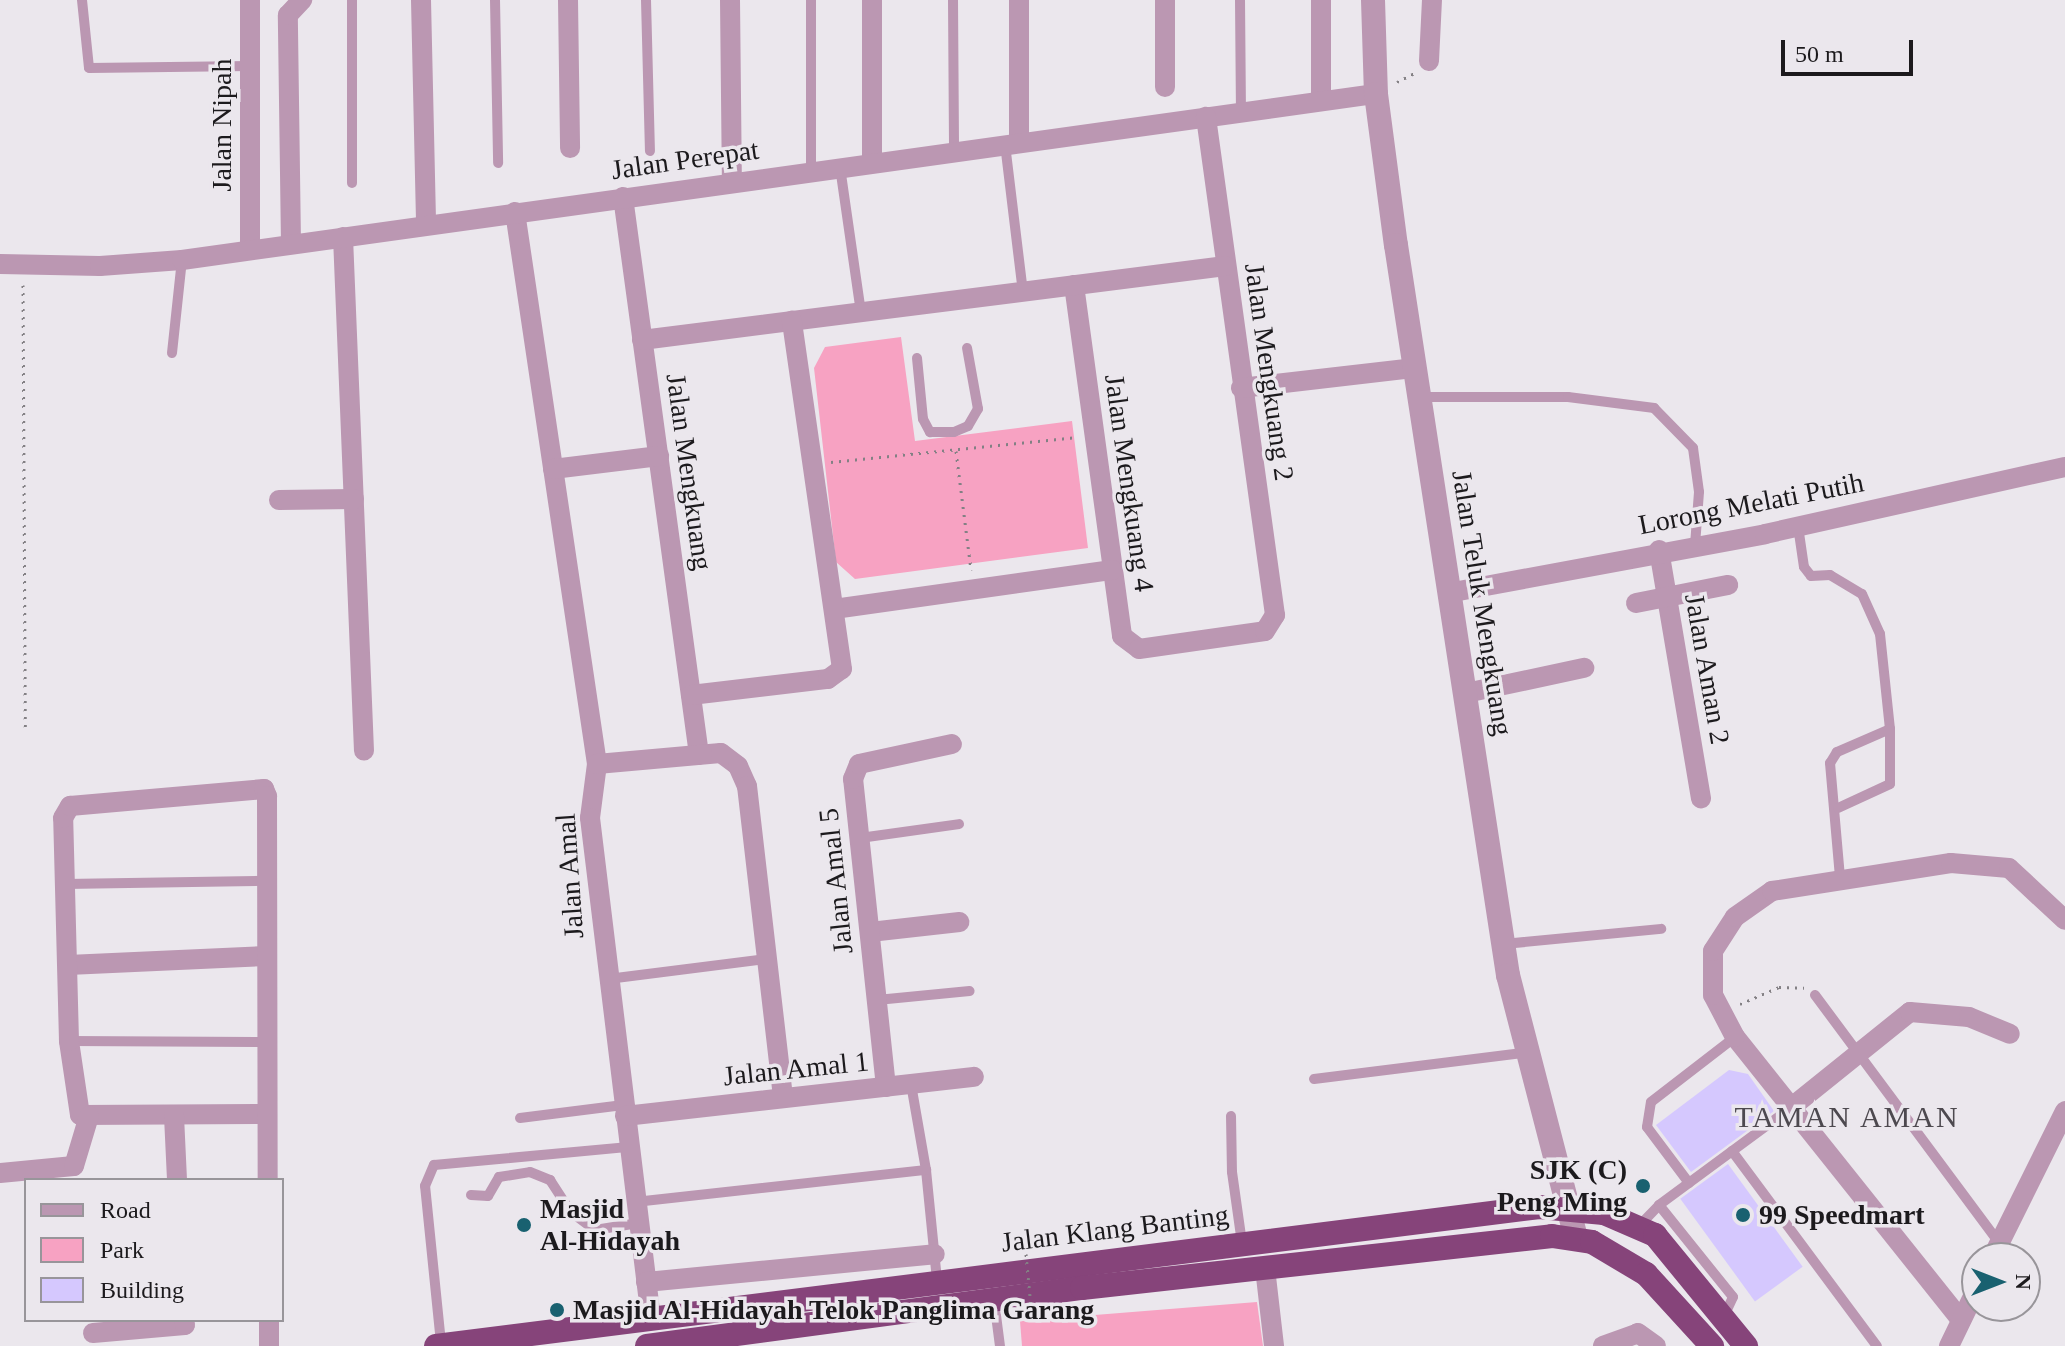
<!DOCTYPE html>
<style>
body{margin:0}
#map{position:relative;width:2065px;height:1346px;overflow:hidden;background:#ebe7ed;font-family:Georgia,serif}
div>[style]{position:absolute}
[style*='--x']{left:calc(var(--x)*1px);top:calc(var(--y)*1px);width:calc(var(--w)*1px);rotate:calc(var(--a)*1deg)}
.green>*{inset:0;background:#f7a2c2}
.building>*{inset:0;background:#d5c8fe;transform-origin:0 0}
.path>*{height:3px;margin-top:-1.5px;transform-origin:0;background:repeating-linear-gradient(90deg,#838084 0 2px,transparent 0 8px)}
.service>*{height:10px;margin:-5px;padding:0 5px;transform-origin:5px;border-radius:5px;background:#bb97b2}
.minor>*{height:20px;margin:-10px;padding:0 10px;transform-origin:10px;border-radius:10px;background:#bb97b2}
.tertiary>*{height:24px;margin:-12px;padding:0 12px;transform-origin:12px;border-radius:12px;background:#bb97b2}
.trunk>*{height:24px;margin:-12px;padding:0 12px;transform-origin:12px;border-radius:12px;background:#86447a}
.path-bridge>*{height:3px;margin-top:-1.5px;transform-origin:0;background:repeating-linear-gradient(90deg,#838084 0 2px,transparent 0 8px)}
.dots>*{width:22px;height:22px;translate:-50% -50%;box-sizing:border-box;border:4px solid #ebe7ed;border-radius:50%}
span{translate:-50% -50%;white-space:nowrap;text-align:center;line-height:1.15;-webkit-text-stroke:7px #ebe7ed;paint-order:stroke}
.street-label{font-size:28px;color:#1c1a1d}
.poi-label{font-size:28px;color:#1c1a1d;font-weight:700}
.right{translate:-100% -50%;text-align:right}
.left{translate:0 -50%;text-align:left}
.neighbourhood-label{font-size:30px;color:#4d494f;letter-spacing:2px}
.legend{position:absolute;left:24px;top:1178px;width:260px;height:144px;box-sizing:border-box;background:#ebe7ed;border:2px solid #98959a;margin:0;padding:10px 14px;list-style:none;font-size:24px;color:#1c1a1d}
.legend li{display:flex;align-items:center;gap:16px;height:40px}
.legend b{width:40px;border:2px solid #98959a}
.north{position:absolute;left:1961px;top:1242px;width:80px;height:80px;box-sizing:border-box;background:#ebe7ed;border:2px solid #98959a;border-radius:50%;rotate:90deg;font-size:22px;font-weight:700;line-height:32px;text-align:center;color:#1c1a1d}
.north::after{content:'';display:block;margin:auto;width:28px;height:36px;background:#196170;clip-path:polygon(50% 0,100% 100%,50% 72%,0 100%)}
.scale{position:absolute;left:1781px;top:40px;width:132px;height:36px;box-sizing:border-box;border:4px solid #1c1a1d;border-top:0;padding-left:10px;font-size:24px;line-height:28px;white-space:nowrap;color:#1c1a1d;-webkit-text-stroke:6px #ebe7ed;paint-order:stroke}
</style>
<div id="map">
<div class="green">
<div style="clip-path:polygon(901px 337px,915px 441px,1072px 421px,1088px 548px,855px 579px,836px 562px,814px 368px,825px 347px)"></div>
<div style="clip-path:polygon(1257px 1302px,1263px 1346px,1022px 1346px,1020px 1321px)"></div>
</div>
<div class="building">
<div style="clip-path:polygon(1729px 1070px,1748px 1074px,1774px 1111px,1691px 1172px,1656px 1125px)"></div>
<div style="left:1728px;top:1164px;width:127px;height:59px;rotate:54deg"></div>
</div>
<div class="path">
<div style="--x:1397;--y:82;--w:20;--a:-27"></div>
<div style="--x:23;--y:285;--w:445;--a:89.7"></div>
<div style="--x:956;--y:451;--w:120;--a:82.8"></div>
<div style="--x:831;--y:462;--w:248;--a:-5.8"></div>
<div style="--x:1740;--y:1004;--w:43;--a:-23.6"></div>
<div style="--x:1779;--y:987;--w:25;--a:2"></div>
</div>
<div class="service">
<div style="--x:82;--y:0;--w:68;--a:84.1"></div>
<div style="--x:89;--y:68;--w:161;--a:-0.7"></div>
<div style="--x:352;--y:0;--w:183;--a:90"></div>
<div style="--x:495;--y:0;--w:163;--a:88.9"></div>
<div style="--x:646;--y:0;--w:151;--a:88.5"></div>
<div style="--x:811;--y:0;--w:171;--a:90"></div>
<div style="--x:953;--y:0;--w:152;--a:89.6"></div>
<div style="--x:1240;--y:0;--w:112;--a:89.5"></div>
<div style="--x:1005;--y:144;--w:149;--a:83.1"></div>
<div style="--x:840;--y:167;--w:147;--a:81.8"></div>
<div style="--x:172;--y:353;--w:94;--a:-83.9"></div>
<div style="--x:917;--y:358;--w:61;--a:84.4"></div>
<div style="--x:923;--y:419;--w:15;--a:62"></div>
<div style="--x:930;--y:432;--w:24;--a:0"></div>
<div style="--x:954;--y:432;--w:15;--a:-23"></div>
<div style="--x:968;--y:426;--w:20;--a:-60"></div>
<div style="--x:978;--y:409;--w:62;--a:-100.2"></div>
<div style="--x:1421;--y:397;--w:147;--a:0"></div>
<div style="--x:1568;--y:397;--w:87;--a:7.3"></div>
<div style="--x:1654;--y:408;--w:56;--a:45.7"></div>
<div style="--x:1693;--y:448;--w:44;--a:82.2"></div>
<div style="--x:1699;--y:492;--w:53;--a:94.3"></div>
<div style="--x:1798;--y:526;--w:41;--a:81.7"></div>
<div style="--x:1804;--y:567;--w:11;--a:52"></div>
<div style="--x:1811;--y:576;--w:19;--a:-3"></div>
<div style="--x:1830;--y:575;--w:37;--a:31"></div>
<div style="--x:1862;--y:594;--w:44;--a:65.8"></div>
<div style="--x:1880;--y:634;--w:96;--a:84"></div>
<div style="--x:1890;--y:729;--w:58;--a:156.5"></div>
<div style="--x:1837;--y:752;--w:13;--a:122"></div>
<div style="--x:1830;--y:763;--w:114;--a:85"></div>
<div style="--x:1838;--y:808;--w:57;--a:-24.8"></div>
<div style="--x:1890;--y:784;--w:55;--a:-90"></div>
<div style="--x:860;--y:838;--w:100;--a:-8"></div>
<div style="--x:65;--y:884;--w:201;--a:-0.9"></div>
<div style="--x:1504;--y:944;--w:158;--a:-5.5"></div>
<div style="--x:608;--y:979;--w:160;--a:-7.2"></div>
<div style="--x:1815;--y:995;--w:309;--a:53.4"></div>
<div style="--x:877;--y:1000;--w:93;--a:-5.5"></div>
<div style="--x:69;--y:1041;--w:198;--a:0.3"></div>
<div style="--x:1314;--y:1079;--w:212;--a:-7.1"></div>
<div style="--x:911;--y:1084;--w:87;--a:80.1"></div>
<div style="--x:926;--y:1170;--w:112;--a:84.3"></div>
<div style="--x:1231;--y:1116;--w:56;--a:89"></div>
<div style="--x:1232;--y:1172;--w:72;--a:82"></div>
<div style="--x:520;--y:1118;--w:104;--a:-7.2"></div>
<div style="--x:1732;--y:1151;--w:243;--a:53.4"></div>
<div style="--x:1689;--y:1183;--w:70;--a:-126.9"></div>
<div style="--x:1647;--y:1127;--w:25;--a:-81"></div>
<div style="--x:1651;--y:1102;--w:106;--a:-37.7"></div>
<div style="--x:471;--y:1195;--w:17;--a:3"></div>
<div style="--x:488;--y:1196;--w:22;--a:-60"></div>
<div style="--x:499;--y:1177;--w:31;--a:-9"></div>
<div style="--x:530;--y:1172;--w:22;--a:22"></div>
<div style="--x:550;--y:1180;--w:38;--a:57"></div>
<div style="--x:571;--y:1212;--w:30;--a:37"></div>
<div style="--x:595;--y:1230;--w:44;--a:-9.2"></div>
<div style="--x:635;--y:1202;--w:293;--a:-6.3"></div>
<div style="--x:1659;--y:1205;--w:118;--a:51.2"></div>
<div style="--x:1733;--y:1297;--w:19;--a:115"></div>
<div style="--x:1639;--y:1226;--w:29;--a:-46"></div>
<div style="--x:1659;--y:1205;--w:165;--a:-36.4"></div>
<div style="--x:994;--y:1300;--w:46;--a:82.6"></div>
<div style="--x:441;--y:1343;--w:158;--a:-95.8"></div>
<div style="--x:425;--y:1186;--w:23;--a:-67"></div>
<div style="--x:434;--y:1165;--w:196;--a:-5.3"></div>
</div>
<div class="minor">
<div style="--x:250;--y:0;--w:250;--a:90"></div>
<div style="--x:421;--y:0;--w:225;--a:88.7"></div>
<div style="--x:568;--y:0;--w:148;--a:89.2"></div>
<div style="--x:730;--y:0;--w:182;--a:89.4"></div>
<div style="--x:872;--y:0;--w:163;--a:90"></div>
<div style="--x:1019;--y:0;--w:143;--a:90"></div>
<div style="--x:1165;--y:0;--w:87;--a:90"></div>
<div style="--x:1321;--y:0;--w:101;--a:90"></div>
<div style="--x:1429;--y:61;--w:61;--a:-87.2"></div>
<div style="--x:623;--y:197;--w:563;--a:82.24"></div>
<div style="--x:515;--y:212;--w:558;--a:81.55"></div>
<div style="--x:597;--y:764;--w:54;--a:97.4"></div>
<div style="--x:590;--y:818;--w:505;--a:83.06"></div>
<div style="--x:343;--y:237;--w:514;--a:87.66"></div>
<div style="--x:291;--y:244;--w:229;--a:-90.8"></div>
<div style="--x:288;--y:15;--w:21;--a:-47"></div>
<div style="--x:0;--y:264;--w:100;--a:1.1"></div>
<div style="--x:100;--y:266;--w:82;--a:-4.2"></div>
<div style="--x:182;--y:260;--w:1205;--a:-7.92"></div>
<div style="--x:1074;--y:285;--w:354;--a:82.2"></div>
<div style="--x:1122;--y:636;--w:21;--a:37"></div>
<div style="--x:1139;--y:649;--w:127;--a:-8.1"></div>
<div style="--x:1265;--y:631;--w:19;--a:-58"></div>
<div style="--x:1275;--y:615;--w:503;--a:-97.89"></div>
<div style="--x:642;--y:340;--w:588;--a:-7.23"></div>
<div style="--x:1241;--y:388;--w:175;--a:-6.6"></div>
<div style="--x:553;--y:469;--w:107;--a:-7"></div>
<div style="--x:279;--y:500;--w:75;--a:-0.8"></div>
<div style="--x:1659;--y:550;--w:252;--a:80.4"></div>
<div style="--x:1448;--y:593;--w:322;--a:-10.5"></div>
<div style="--x:1765;--y:534;--w:307;--a:-12.6"></div>
<div style="--x:1636;--y:603;--w:94;--a:-11.1"></div>
<div style="--x:834;--y:609;--w:281;--a:-8"></div>
<div style="--x:1466;--y:693;--w:121;--a:-12"></div>
<div style="--x:691;--y:695;--w:138;--a:-6.7"></div>
<div style="--x:828;--y:679;--w:17;--a:-36"></div>
<div style="--x:842;--y:669;--w:352;--a:-98.2"></div>
<div style="--x:597;--y:764;--w:124;--a:-5.1"></div>
<div style="--x:721;--y:753;--w:21;--a:37"></div>
<div style="--x:738;--y:766;--w:22;--a:66"></div>
<div style="--x:747;--y:786;--w:314;--a:83.4"></div>
<div style="--x:870;--y:932;--w:90;--a:-6.4"></div>
<div style="--x:68;--y:965;--w:198;--a:-2.6"></div>
<div style="--x:886;--y:1087;--w:310;--a:-96.1"></div>
<div style="--x:853;--y:779;--w:16;--a:-68"></div>
<div style="--x:859;--y:764;--w:95;--a:-12.1"></div>
<div style="--x:1793;--y:1106;--w:150;--a:-38.8"></div>
<div style="--x:1910;--y:1012;--w:59;--a:4.8"></div>
<div style="--x:1969;--y:1017;--w:44;--a:22.5"></div>
<div style="--x:267;--y:1114;--w:187;--a:179.7"></div>
<div style="--x:80;--y:1115;--w:75;--a:-98.5"></div>
<div style="--x:69;--y:1041;--w:223;--a:-91.5"></div>
<div style="--x:63;--y:818;--w:14;--a:-60"></div>
<div style="--x:70;--y:806;--w:195;--a:-5"></div>
<div style="--x:264;--y:789;--w:8;--a:67"></div>
<div style="--x:267;--y:796;--w:384;--a:89.9"></div>
<div style="--x:174;--y:1116;--w:64;--a:87.3"></div>
<div style="--x:625;--y:1116;--w:351;--a:-6.4"></div>
<div style="--x:0;--y:1173;--w:74;--a:-5.4"></div>
<div style="--x:74;--y:1166;--w:52;--a:-73.3"></div>
<div style="--x:1992;--y:1258;--w:164;--a:-63.6"></div>
<div style="--x:1265;--y:1268;--w:79;--a:83.4"></div>
<div style="--x:646;--y:1282;--w:290;--a:-5.5"></div>
<div style="--x:269;--y:1320;--w:26;--a:90"></div>
<div style="--x:1961;--y:1320;--w:362;--a:-128.6"></div>
<div style="--x:1735;--y:1037;--w:47;--a:-117.6"></div>
<div style="--x:1713;--y:995;--w:44;--a:-90"></div>
<div style="--x:1713;--y:951;--w:40;--a:-57.1"></div>
<div style="--x:1735;--y:917;--w:45;--a:-35.1"></div>
<div style="--x:1772;--y:891;--w:181;--a:-8.9"></div>
<div style="--x:1951;--y:863;--w:58;--a:4.9"></div>
<div style="--x:2009;--y:868;--w:76;--a:42.9"></div>
<div style="--x:93;--y:1333;--w:92;--a:-5"></div>
<div style="--x:185;--y:1325;--w:5;--a:-101"></div>
<div style="--x:1603;--y:1346;--w:37;--a:-20"></div>
<div style="--x:1638;--y:1333;--w:22;--a:36"></div>
<div style="--x:1949;--y:1346;--w:64;--a:-64.2"></div>
</div>
<div class="tertiary">
<div style="--x:1373;--y:0;--w:94;--a:88.2"></div>
<div style="--x:1376;--y:94;--w:152;--a:82.5"></div>
<div style="--x:1396;--y:245;--w:739;--a:81.28"></div>
<div style="--x:1508;--y:975;--w:271;--a:75.5"></div>
</div>
<div class="trunk">
<div style="--x:436;--y:1346;--w:1112;--a:-7.18"></div>
<div style="--x:1539;--y:1207;--w:65;--a:5.3"></div>
<div style="--x:1604;--y:1213;--w:56;--a:23.3"></div>
<div style="--x:1655;--y:1235;--w:144;--a:50.7"></div>
<div style="--x:647;--y:1346;--w:439;--a:-7.6"></div>
<div style="--x:1082;--y:1288;--w:473;--a:-6.3"></div>
<div style="--x:1552;--y:1236;--w:40;--a:8.5"></div>
<div style="--x:1592;--y:1242;--w:63;--a:30.7"></div>
<div style="--x:1646;--y:1274;--w:98;--a:47.5"></div>
</div>
<div class="path-bridge">
<div style="--x:1026;--y:1254;--w:63;--a:84.6"></div>
</div>
<div class="dots">
<div style="left:1643px;top:1186px;background:#196170"></div>
<div style="left:1743px;top:1215px;background:#196170"></div>
<div style="left:524px;top:1225px;background:#196170"></div>
<div style="left:557px;top:1310px;background:#196170"></div>
</div>
<div class="street-label">
<span style="left:222px;top:125px;rotate:-90deg">Jalan Nipah</span>
<span style="left:685px;top:160px;rotate:-8deg">Jalan Perepat</span>
<span style="left:1269px;top:372px;rotate:82deg">Jalan Mengkuang 2</span>
<span style="left:689px;top:472px;rotate:82deg">Jalan Mengkuang</span>
<span style="left:1129px;top:483px;rotate:82deg">Jalan Mengkuang 4</span>
<span style="left:1751px;top:504px;rotate:-11deg">Lorong Melati Putih</span>
<span style="left:1482px;top:603px;rotate:81deg">Jalan Teluk Mengkuang</span>
<span style="left:1707px;top:669px;rotate:80deg">Jalan Aman 2</span>
<span style="left:570px;top:876px;rotate:-94deg">Jalan Amal</span>
<span style="left:836px;top:881px;rotate:-96deg">Jalan Amal 5</span>
<span style="left:796px;top:1069px;rotate:-6deg">Jalan Amal 1</span>
<span style="left:1115px;top:1229px;rotate:-7deg">Jalan Klang Banting</span>
</div>
<div class="poi-label">
<span class="right" style="left:1627px;top:1186px">SJK (C)<br>Peng Ming</span>
<span class="left" style="left:540px;top:1225px">Masjid<br>Al-Hidayah</span>
<span class="left" style="left:1759px;top:1215px">99 Speedmart</span>
<span class="left" style="left:573px;top:1310px">Masjid Al-Hidayah Telok Panglima Garang</span>
</div>
<div class="neighbourhood-label">
<span style="left:1847px;top:1117px">TAMAN AMAN</span>
</div>
<ul class="legend">
<li><b style="height:10px;background:#bb97b2"></b>Road</li>
<li><b style="height:22px;background:#f7a2c2"></b>Park</li>
<li><b style="height:22px;background:#d5c8fe"></b>Building</li>
</ul>
<div class="north">N</div>
<div class="scale">50 m</div>
</div>
